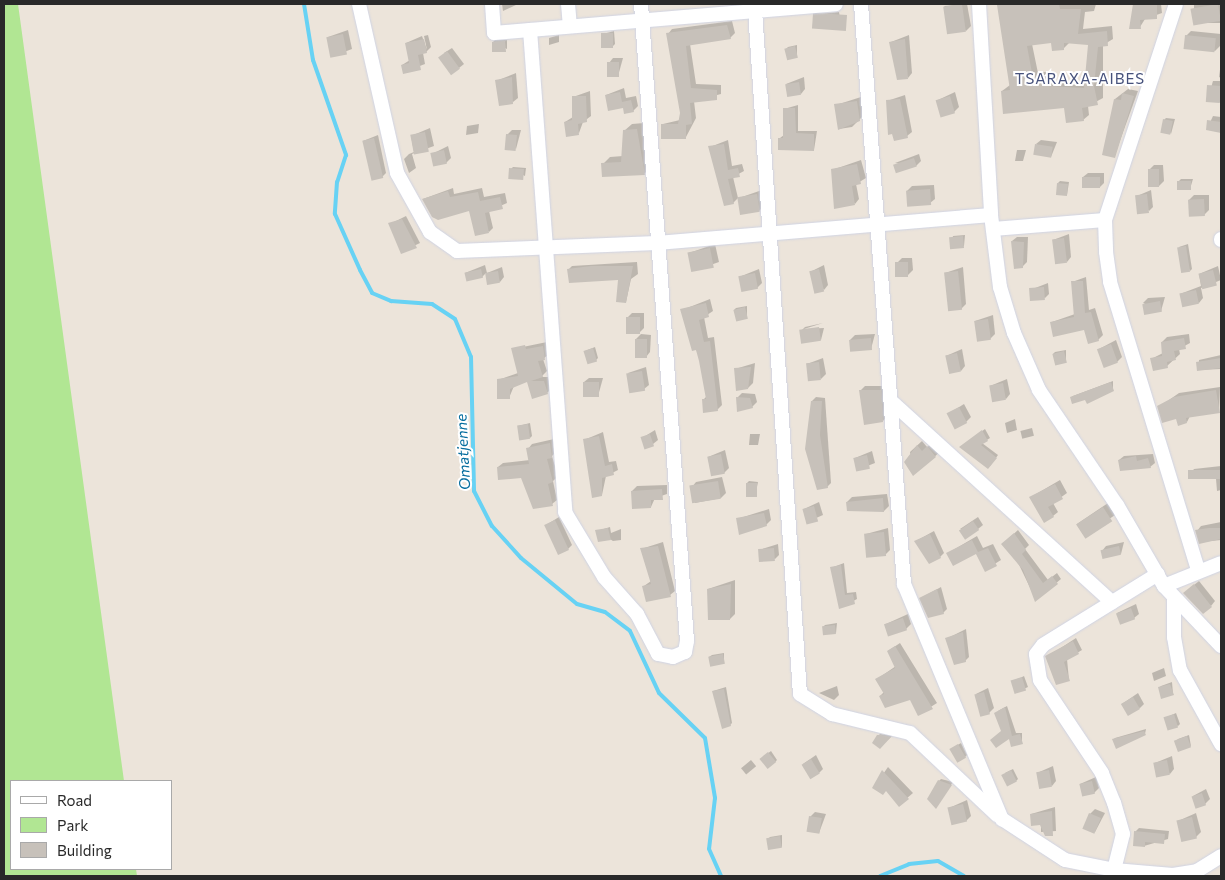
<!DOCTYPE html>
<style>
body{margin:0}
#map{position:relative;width:1225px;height:880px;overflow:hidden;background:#ece4da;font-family:Commissioner,sans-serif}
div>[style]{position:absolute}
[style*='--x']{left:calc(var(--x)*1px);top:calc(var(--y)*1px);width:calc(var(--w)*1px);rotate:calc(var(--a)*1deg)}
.green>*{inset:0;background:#b1e693}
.shadow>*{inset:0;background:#0003;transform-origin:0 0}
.stream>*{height:4px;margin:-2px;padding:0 2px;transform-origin:2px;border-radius:2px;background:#67d2f4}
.building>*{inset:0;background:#c7c1ba;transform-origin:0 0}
.roads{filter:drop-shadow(0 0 1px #cfd3e3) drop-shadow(0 0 1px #cfd3e3)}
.street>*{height:14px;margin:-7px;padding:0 7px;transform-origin:7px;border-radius:7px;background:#fff}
span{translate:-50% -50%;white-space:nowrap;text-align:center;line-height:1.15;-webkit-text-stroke:4px #fff;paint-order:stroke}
.neighbourhood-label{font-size:15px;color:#47527c;letter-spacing:1px}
.water-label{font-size:15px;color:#076e9f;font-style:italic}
.frame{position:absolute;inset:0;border:5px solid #292929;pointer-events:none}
.legend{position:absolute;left:10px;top:780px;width:162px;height:90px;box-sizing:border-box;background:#fff;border:1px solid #a9a9a9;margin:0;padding:6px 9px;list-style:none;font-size:15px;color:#292929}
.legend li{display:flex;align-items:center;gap:10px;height:25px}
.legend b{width:25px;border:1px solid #a9a9a9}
</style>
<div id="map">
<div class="green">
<div style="clip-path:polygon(4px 4px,18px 4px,124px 781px,11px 781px,11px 869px,136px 869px,137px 876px,4px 876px)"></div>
</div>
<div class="shadow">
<div style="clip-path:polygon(502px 4px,518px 4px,503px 11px)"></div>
<div style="clip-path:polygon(967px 4px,971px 26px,966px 31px,944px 6px)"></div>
<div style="clip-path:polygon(evenodd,1000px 4px,1096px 4px,1094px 11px,1085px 12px,1083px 29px,1112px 26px,1113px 39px,1103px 45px,1103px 98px,1088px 106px,1089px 115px,1083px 120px,1065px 107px,1002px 91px,1010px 85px,1000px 4px,1053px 42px,1064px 48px,1070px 42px,1089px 44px,1086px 83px,1053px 81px,1051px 71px,1038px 73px,1032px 44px,1053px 42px)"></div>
<div style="clip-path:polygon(1134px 4px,1161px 4px,1162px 13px,1145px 19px,1140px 27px,1130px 28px)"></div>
<div style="left:1194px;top:4px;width:27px;height:19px"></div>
<div style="clip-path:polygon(839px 12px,841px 25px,814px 19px,819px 14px)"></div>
<div style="clip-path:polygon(732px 21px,735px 33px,730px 38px,690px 44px,696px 84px,721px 85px,721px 94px,694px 101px,696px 118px,686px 137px,663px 124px,680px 120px,682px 113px,668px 34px,672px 29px)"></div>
<div style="clip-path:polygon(348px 30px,352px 49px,331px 57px,328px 37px)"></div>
<div style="clip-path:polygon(614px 31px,615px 44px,613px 46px,603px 34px)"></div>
<div style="clip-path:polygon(1191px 31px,1221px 34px,1220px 46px,1215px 51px,1186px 36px)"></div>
<div style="clip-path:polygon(428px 35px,431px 47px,426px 52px,423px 53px,425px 64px,404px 72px,402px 65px,410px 60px,406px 43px,422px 36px,427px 50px,424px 36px)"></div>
<div style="clip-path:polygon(559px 35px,559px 42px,549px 45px,549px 38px)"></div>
<div style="clip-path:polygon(909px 35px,912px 73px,908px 78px,891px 42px)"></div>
<div style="clip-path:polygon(495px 40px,507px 40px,507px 49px,493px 42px)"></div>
<div style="clip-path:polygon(797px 45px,797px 57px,786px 49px,788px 47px)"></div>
<div style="clip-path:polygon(452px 48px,464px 64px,459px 68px,444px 53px)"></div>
<div style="clip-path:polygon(613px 58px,623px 58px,618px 76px,609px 63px)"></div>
<div style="clip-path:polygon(1221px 62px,1221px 78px,1219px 77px)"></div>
<div style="clip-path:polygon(516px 73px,518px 98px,513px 102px,496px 81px)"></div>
<div style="clip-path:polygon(804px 77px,805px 89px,801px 94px,786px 84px)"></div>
<div style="clip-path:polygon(1213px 81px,1221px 81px,1221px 102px,1207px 101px)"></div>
<div style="clip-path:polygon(624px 88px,626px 98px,636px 96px,638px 106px,633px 111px,606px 95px)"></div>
<div style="clip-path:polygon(1128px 89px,1138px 91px,1114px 157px,1115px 99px)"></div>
<div style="clip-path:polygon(590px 91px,591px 116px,583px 122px,579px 133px,565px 122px,573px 117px,573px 97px)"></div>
<div style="clip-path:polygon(955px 92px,959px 107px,954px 112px,938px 100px)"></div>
<div style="clip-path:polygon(905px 95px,912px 132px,907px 136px,887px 101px)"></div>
<div style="clip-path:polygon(861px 97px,864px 115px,852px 127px,839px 129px,836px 105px)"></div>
<div style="clip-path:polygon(798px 105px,798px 131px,817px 131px,814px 150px,780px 138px,784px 135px,784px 109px)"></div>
<div style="clip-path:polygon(1213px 116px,1221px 117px,1221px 131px,1207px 129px)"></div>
<div style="clip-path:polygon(1166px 118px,1175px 119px,1171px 134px,1164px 120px)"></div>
<div style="clip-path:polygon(644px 123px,651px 167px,644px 174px,603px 164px,610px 157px,623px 156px,624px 131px,632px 124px)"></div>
<div style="clip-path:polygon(479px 124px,478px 133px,466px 135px,467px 126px)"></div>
<div style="clip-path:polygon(430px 128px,434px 146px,412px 154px,416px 168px,409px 173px,404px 159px,409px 154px,414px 152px,411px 136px)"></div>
<div style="clip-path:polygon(512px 130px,521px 130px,516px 149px,507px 135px)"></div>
<div style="clip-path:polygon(378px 135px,386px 173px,382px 177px,363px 141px)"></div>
<div style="clip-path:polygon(728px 140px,732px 166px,742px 164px,744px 171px,733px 177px,738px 198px,733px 203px,710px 147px)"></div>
<div style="clip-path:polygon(1041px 140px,1057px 142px,1051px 157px,1036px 144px)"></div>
<div style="clip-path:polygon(448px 146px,451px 158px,446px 163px,432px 154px)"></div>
<div style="clip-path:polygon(1017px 150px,1026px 150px,1023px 161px,1015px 161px)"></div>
<div style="clip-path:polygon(919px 154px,921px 161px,916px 166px,895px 163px)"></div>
<div style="clip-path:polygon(861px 160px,866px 178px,856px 184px,859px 199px,855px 204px,832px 170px)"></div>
<div style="clip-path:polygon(1154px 165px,1163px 165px,1164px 181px,1159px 186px,1149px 170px)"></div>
<div style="clip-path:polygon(513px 167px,526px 168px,525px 176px,511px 169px)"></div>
<div style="clip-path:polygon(1088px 173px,1104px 173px,1104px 183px,1099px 188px,1083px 177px)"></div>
<div style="clip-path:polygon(1193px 179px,1190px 189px,1179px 181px,1181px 179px)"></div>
<div style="clip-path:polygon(1060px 181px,1069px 182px,1067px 195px,1058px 183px)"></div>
<div style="clip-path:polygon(934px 185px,935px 199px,930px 203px,907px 191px,912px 186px)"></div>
<div style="clip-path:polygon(453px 188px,454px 194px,482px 188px,484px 197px,505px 193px,507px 203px,489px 211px,493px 228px,489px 232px,470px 210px,423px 199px)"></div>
<div style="clip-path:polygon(762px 190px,764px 206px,759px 211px,739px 198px)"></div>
<div style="clip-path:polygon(1151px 190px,1153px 207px,1149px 211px,1137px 196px)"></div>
<div style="clip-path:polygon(1194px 195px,1209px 195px,1209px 210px,1204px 215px,1189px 200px)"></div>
<div style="clip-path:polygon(406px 216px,420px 243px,401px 252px,390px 224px)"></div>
<div style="clip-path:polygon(1069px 234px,1071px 257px,1067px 262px,1053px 240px)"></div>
<div style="clip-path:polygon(965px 235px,964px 246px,951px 247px,953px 236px)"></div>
<div style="clip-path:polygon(1017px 237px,1028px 237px,1027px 262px,1022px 267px,1012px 241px)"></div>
<div style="clip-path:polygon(715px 244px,719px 262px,693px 271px,689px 253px)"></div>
<div style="clip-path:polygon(1188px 244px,1192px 269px,1190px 271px,1179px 247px)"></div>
<div style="clip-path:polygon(902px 258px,912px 258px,913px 270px,908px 275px,897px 263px)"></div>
<div style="clip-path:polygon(637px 262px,638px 274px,631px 279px,626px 302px,619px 279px,568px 270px,572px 266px)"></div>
<div style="clip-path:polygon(485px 265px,487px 273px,502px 267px,504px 277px,500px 282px,486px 273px,482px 277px,465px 273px)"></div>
<div style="clip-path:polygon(824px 265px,828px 285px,824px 290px,810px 272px)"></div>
<div style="clip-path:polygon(1218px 266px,1221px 280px,1201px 288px,1203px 298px,1199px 303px,1180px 294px,1201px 286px,1199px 274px)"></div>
<div style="clip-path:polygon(963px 267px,966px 304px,961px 309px,945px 273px)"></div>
<div style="clip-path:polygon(759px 269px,762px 283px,757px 288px,739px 277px)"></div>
<div style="clip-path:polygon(1086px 277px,1089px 310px,1095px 308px,1103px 335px,1098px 340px,1085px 329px,1052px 322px,1075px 314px,1072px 282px)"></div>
<div style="clip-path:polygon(1048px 283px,1049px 294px,1045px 298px,1030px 290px)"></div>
<div style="clip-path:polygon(1165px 297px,1161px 311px,1143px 303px,1148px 298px)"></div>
<div style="clip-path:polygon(710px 299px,713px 311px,704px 317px,708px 338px,714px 337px,722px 405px,717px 410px,703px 400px,707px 396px,700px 360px,682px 310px)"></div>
<div style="clip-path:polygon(747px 306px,747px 318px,734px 310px,736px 308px)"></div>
<div style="clip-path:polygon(632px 313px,644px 313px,644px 328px,640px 332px,627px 318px)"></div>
<div style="clip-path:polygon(993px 315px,995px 334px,990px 339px,975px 321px)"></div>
<div style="clip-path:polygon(823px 323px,804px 329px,824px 328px,821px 340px,801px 331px,805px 327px)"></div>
<div style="clip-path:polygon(641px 334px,651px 335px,650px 352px,646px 357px,636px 339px)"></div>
<div style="clip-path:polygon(875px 334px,871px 349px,850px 340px,855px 335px)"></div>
<div style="clip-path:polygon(1189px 334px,1190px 343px,1179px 349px,1180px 354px,1167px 366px,1151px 359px,1163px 353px,1162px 342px,1167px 337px)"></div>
<div style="clip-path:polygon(1116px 340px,1122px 357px,1117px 362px,1099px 349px)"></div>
<div style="clip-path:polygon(547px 342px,549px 354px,543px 359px,547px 371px,541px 377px,548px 377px,551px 389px,547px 393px,528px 380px,514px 386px,509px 398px,498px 380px,518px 373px,513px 349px)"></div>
<div style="clip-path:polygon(595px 347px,598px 358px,596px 360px,585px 351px)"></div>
<div style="clip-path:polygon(962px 349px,965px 366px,961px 371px,946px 356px)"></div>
<div style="clip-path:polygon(1066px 350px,1066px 362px,1053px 354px,1055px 352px)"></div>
<div style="clip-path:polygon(1221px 355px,1221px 369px,1199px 370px,1199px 360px)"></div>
<div style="clip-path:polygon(823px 358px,826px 374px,821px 379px,807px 364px)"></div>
<div style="clip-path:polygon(755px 363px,753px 383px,748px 388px,735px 369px)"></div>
<div style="clip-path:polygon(646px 367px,649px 385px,644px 389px,628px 373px)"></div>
<div style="clip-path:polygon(589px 378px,603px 378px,598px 396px,584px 382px)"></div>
<div style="clip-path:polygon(1007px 379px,1010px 394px,1006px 399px,990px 386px)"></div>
<div style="clip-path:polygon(1113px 381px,1113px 390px,1071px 398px,1073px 396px)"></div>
<div style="clip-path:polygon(865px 386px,885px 386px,887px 416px,883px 421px,861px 390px)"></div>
<div style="clip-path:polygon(1220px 387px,1219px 412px,1190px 416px,1187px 422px,1159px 407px,1179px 393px)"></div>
<div style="clip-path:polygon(742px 393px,755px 394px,757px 402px,752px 407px,737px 398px)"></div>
<div style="clip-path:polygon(816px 397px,825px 398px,831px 483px,827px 487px,812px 401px)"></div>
<div style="clip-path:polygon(964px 404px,971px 417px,966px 422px,948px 414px)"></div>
<div style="clip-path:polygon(1015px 419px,1017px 430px,1007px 433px,1005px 423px)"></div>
<div style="clip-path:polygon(530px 423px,532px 436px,530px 438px,518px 426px)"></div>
<div style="left:1032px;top:428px;width:8px;height:12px;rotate:76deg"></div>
<div style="clip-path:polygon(985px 429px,990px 438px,982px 443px,998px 455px,990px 466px,962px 446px)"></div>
<div style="clip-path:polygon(655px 430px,658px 440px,653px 444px,642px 438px)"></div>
<div style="clip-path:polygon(603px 432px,609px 462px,616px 461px,618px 470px,606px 476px,602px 495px,584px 440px)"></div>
<div style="clip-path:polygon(750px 434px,760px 434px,758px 445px,749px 445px)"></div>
<div style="clip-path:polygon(554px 439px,556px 452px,552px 456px,558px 476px,553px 481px,557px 500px,552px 504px,522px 477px,498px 467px,503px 463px,530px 460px,528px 449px,532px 444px)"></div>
<div style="clip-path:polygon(922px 441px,927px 447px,933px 443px,940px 452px,914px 474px,910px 452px)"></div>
<div style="clip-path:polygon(725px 450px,729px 468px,724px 473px,708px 457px)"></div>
<div style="clip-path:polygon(872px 451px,875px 463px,857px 470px,855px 458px)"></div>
<div style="clip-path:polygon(1153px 454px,1155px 463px,1150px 467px,1121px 470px,1119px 460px,1124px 456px)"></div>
<div style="clip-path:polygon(1221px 466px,1221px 490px,1217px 491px,1216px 479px,1190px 474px,1194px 469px)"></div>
<div style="clip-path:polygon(722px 477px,726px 493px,721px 498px,695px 503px,692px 487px,696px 482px)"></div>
<div style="clip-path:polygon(1060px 480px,1067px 493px,1053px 503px,1058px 512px,1053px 516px,1031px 497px)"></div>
<div style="clip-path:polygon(749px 481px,758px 482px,755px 497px,747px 483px)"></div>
<div style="clip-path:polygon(667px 485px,667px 494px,655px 498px,651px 507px,632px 491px,637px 486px)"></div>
<div style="clip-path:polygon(887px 494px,889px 506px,884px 511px,847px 502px,852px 497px)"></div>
<div style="clip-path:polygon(819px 502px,823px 515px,807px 522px,804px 509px)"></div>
<div style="left:1108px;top:503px;width:14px;height:38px;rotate:56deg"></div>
<div style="clip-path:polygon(769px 509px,771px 520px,766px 525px,737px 519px)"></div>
<div style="clip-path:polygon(559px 517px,572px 545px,568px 549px,546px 525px)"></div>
<div style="clip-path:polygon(978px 517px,983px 525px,978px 529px,960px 529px)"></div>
<div style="clip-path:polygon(1221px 522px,1221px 540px,1200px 542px,1197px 531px,1201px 526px)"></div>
<div style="clip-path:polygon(610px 527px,611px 533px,621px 529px,621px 540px,613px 541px,597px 531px)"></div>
<div style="clip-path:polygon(888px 528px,890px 550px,885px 555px,866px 534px)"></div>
<div style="clip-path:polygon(1018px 530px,1029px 545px,1025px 549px,1048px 580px,1057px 573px,1061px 579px,1036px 600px,1007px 540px)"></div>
<div style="clip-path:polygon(934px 531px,944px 553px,940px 557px,916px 541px)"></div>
<div style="clip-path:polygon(977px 536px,983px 548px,993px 544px,1001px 560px,985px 570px,976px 553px,948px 553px)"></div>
<div style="clip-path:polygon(663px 542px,675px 591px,670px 595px,644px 586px,651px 581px,641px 549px)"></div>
<div style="clip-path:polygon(1124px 542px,1121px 554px,1102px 551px,1106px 546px)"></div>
<div style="clip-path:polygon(778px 544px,779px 555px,775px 559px,759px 550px)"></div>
<div style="clip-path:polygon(844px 563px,847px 593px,856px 592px,857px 599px,840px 608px,831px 568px)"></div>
<div style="clip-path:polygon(735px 580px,735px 614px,730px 619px,708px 589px)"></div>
<div style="clip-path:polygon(1199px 581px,1215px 601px,1211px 606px,1189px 589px)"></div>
<div style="clip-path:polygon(941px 587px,947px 609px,943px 613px,921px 598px)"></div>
<div style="clip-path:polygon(1136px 604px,1139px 614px,1134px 618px,1117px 613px)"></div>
<div style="clip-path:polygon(908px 614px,911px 624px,906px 629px,886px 624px)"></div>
<div style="clip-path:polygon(837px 623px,836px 633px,823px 627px,825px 625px)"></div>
<div style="clip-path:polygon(966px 629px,969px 657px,965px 661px,946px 639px)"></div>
<div style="clip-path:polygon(1076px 638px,1082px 650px,1067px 659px,1069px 680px,1047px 657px)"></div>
<div style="clip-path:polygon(900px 643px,937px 703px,918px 715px,911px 699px,880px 696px,884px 692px,877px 679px,896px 666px,888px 651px)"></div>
<div style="clip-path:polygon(724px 653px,724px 663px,709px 657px,712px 655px)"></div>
<div style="clip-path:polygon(1164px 668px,1166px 676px,1154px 681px,1152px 673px)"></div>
<div style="clip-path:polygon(1024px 676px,1028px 687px,1017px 692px,1013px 682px)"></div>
<div style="clip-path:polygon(1172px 682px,1173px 694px,1159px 688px,1161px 686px)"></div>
<div style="clip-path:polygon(837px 686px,839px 695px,834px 700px,819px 693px)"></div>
<div style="clip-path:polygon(726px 687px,732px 723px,730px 725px,713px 691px)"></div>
<div style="clip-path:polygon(988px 688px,994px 708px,989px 713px,976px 694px)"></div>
<div style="clip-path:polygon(1138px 693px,1144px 704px,1140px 708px,1122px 704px)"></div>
<div style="clip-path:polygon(1007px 706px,1016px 733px,1022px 733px,1022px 743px,1003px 731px,998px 711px)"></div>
<div style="clip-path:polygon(1176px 713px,1180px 724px,1178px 726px,1165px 718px)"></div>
<div style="clip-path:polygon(1146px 729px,1145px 734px,1113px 740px,1115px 738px)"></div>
<div style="clip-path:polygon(880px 734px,892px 736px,880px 747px,878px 736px)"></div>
<div style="clip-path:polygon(1189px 735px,1191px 746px,1176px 741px,1178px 739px)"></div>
<div style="clip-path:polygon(961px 743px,967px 755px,965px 757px,951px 749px)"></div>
<div style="clip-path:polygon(771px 751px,777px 760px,775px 762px,763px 757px)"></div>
<div style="clip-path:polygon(816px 755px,823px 769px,819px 773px,803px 764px)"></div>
<div style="clip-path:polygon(1172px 756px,1174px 769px,1170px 774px,1155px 763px)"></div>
<div style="left:751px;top:760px;width:8px;height:13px;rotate:50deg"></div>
<div style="clip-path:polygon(1053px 766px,1056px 781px,1052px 786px,1037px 773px)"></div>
<div style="clip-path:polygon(888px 767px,913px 793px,899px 805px,886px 790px,874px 787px)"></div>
<div style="clip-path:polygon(1013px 769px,1018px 779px,1016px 781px,1005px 773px)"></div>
<div style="clip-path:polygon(1096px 777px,1099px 788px,1094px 793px,1080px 784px)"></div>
<div style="clip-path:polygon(941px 779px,953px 782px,937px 805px,939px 781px)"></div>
<div style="clip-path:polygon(1206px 789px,1210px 799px,1205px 804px,1193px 796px)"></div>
<div style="clip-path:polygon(967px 800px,971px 816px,966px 821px,949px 808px)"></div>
<div style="clip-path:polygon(1055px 807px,1056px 831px,1041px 832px,1041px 823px,1031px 814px)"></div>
<div style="clip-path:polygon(1095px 809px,1105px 813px,1095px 832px,1090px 814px)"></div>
<div style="clip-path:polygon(815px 812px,826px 814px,819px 833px,810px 817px)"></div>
<div style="clip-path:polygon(1196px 813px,1201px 832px,1196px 837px,1178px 821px)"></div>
<div style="clip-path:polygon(1139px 828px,1169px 831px,1168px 839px,1144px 846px,1135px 832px)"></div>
<div style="clip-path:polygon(782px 835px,782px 847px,768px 839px,770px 837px)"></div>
</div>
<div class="stream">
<div style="--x:304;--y:4;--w:57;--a:80.9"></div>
<div style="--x:313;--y:60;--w:101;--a:70.8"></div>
<div style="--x:346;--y:155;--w:28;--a:108"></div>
<div style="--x:337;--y:182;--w:32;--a:94"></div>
<div style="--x:335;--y:214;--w:61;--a:65.9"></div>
<div style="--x:360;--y:270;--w:26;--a:62"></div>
<div style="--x:372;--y:293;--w:21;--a:23"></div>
<div style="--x:391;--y:301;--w:41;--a:4.2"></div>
<div style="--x:432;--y:304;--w:27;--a:33"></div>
<div style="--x:455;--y:319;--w:41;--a:67.2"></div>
<div style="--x:471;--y:357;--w:134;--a:88.7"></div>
<div style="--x:474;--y:491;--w:39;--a:63"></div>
<div style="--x:492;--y:526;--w:43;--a:47.8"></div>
<div style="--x:521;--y:558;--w:72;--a:39.4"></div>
<div style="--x:577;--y:604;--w:29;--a:16"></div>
<div style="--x:605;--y:612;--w:31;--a:37"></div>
<div style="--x:630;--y:631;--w:68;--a:64.9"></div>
<div style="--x:659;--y:693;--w:64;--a:44.4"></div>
<div style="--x:705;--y:738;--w:61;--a:80.5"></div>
<div style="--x:715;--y:798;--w:51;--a:96.7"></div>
<div style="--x:709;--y:849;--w:30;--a:66"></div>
<div style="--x:880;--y:876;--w:31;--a:-22"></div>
<div style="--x:909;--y:864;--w:29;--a:-6"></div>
<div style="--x:938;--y:861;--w:30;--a:30"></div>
</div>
<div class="building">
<div style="left:962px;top:4px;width:28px;height:19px;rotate:82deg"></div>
<div style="clip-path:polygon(evenodd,1059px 4px,1060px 9px,1081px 9px,1078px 34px,1107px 31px,1108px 46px,1098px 47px,1094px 86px,1098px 105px,1082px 108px,1084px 121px,1066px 123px,1064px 108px,1003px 114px,1001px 91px,1010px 90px,997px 5px,1059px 4px,1051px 43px,1052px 51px,1064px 50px,1064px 43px,1088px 45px,1084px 88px,1048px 86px,1046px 76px,1033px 78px,1027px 46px,1051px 43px)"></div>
<div style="clip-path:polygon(1133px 4px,1157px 4px,1157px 19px,1140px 20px,1141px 29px,1129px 29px)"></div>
<div style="left:1218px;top:4px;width:17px;height:28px;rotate:80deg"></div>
<div style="left:847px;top:15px;width:16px;height:34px;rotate:94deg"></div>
<div style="clip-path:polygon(727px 25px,731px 39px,686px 46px,691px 88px,717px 90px,717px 100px,690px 103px,692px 124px,686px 125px,686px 139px,661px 139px,661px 124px,678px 124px,680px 113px,666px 33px)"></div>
<div style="left:601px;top:33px;width:12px;height:15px"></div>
<div style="left:343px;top:34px;width:21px;height:17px;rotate:79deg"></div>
<div style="left:1185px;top:35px;width:31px;height:14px;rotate:6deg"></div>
<div style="clip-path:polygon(424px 39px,427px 53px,418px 55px,421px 70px,403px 74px,401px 65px,409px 63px,405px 43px)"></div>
<div style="clip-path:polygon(905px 39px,908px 79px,897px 80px,889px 42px)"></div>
<div style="clip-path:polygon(505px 41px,506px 52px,492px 52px,492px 42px)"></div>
<div style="left:795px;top:46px;width:12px;height:11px;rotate:76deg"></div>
<div style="left:447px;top:51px;width:22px;height:11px;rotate:54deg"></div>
<div style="left:607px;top:62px;width:12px;height:15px"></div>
<div style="clip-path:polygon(512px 77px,513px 104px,499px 106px,495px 80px)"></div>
<div style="left:799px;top:82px;width:13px;height:14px;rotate:81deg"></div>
<div style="left:1207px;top:85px;width:14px;height:17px;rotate:4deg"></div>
<div style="clip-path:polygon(620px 92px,622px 102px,631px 100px,634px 112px,624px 114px,623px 108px,608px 111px,605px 95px)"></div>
<div style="clip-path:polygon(1122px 93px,1134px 96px,1115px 158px,1102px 155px,1114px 99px,1121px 100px)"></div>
<div style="clip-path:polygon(572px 96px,586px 96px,587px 122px,578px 124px,579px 135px,566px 137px,564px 122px,572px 120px)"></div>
<div style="left:950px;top:96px;width:18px;height:15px;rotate:74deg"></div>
<div style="clip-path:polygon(900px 99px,908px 138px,894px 141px,892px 134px,888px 135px,886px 100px)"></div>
<div style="clip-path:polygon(857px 101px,860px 121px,838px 130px,834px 104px)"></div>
<div style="clip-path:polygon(783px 108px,795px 108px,796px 133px,814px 134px,814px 151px,778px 150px,778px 138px,783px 138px)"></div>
<div style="left:1163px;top:119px;width:10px;height:14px;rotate:11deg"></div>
<div style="clip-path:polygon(1207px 120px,1221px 122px,1221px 133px,1206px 130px)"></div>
<div style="clip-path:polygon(637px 129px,645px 175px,602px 177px,601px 163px,621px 162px,623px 130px)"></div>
<div style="left:425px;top:132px;width:20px;height:15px;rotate:79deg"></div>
<div style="left:506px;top:134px;width:11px;height:16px;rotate:5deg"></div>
<div style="left:374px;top:138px;width:41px;height:12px;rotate:77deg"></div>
<div style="clip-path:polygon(724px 144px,728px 170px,738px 168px,740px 177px,728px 179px,734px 204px,724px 206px,708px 146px)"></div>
<div style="left:1035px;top:144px;width:18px;height:11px;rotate:9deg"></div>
<div style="left:444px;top:150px;width:14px;height:14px;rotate:78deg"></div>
<div style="left:914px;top:158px;width:9px;height:22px;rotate:72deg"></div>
<div style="clip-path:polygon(857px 164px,861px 184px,852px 186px,855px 205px,834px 209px,831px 169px)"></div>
<div style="left:509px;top:168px;width:15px;height:11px;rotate:4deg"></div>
<div style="left:1148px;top:169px;width:11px;height:18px"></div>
<div style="left:1082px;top:177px;width:18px;height:11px"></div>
<div style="left:1177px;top:181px;width:14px;height:9px"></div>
<div style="left:1057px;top:183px;width:11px;height:12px;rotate:5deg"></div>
<div style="left:930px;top:189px;width:16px;height:24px;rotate:86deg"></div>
<div style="clip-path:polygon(448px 191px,450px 197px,478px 192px,480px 201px,500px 197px,503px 209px,485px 213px,489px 233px,475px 236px,469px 211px,438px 220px,432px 217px,422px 199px)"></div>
<div style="left:757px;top:194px;width:18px;height:20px;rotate:81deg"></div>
<div style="left:1147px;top:194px;width:19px;height:12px;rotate:84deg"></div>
<div style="left:1204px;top:199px;width:17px;height:16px;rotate:87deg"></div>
<div style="clip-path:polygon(402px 219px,417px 248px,401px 254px,388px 223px)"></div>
<div style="left:963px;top:236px;width:12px;height:14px;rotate:85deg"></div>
<div style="left:1064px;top:238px;width:25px;height:12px;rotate:83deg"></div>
<div style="clip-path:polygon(1011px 241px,1024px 242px,1023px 268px,1014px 269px)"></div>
<div style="left:1186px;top:246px;width:26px;height:9px;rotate:81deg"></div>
<div style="left:710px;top:248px;width:20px;height:23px;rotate:79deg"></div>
<div style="left:895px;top:262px;width:13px;height:15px"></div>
<div style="clip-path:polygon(591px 266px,633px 266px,626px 303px,616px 302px,618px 280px,569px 283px,567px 269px)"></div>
<div style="left:481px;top:269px;width:9px;height:17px;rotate:77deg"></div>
<div style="left:819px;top:269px;width:23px;height:10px;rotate:77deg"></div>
<div style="left:1213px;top:270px;width:16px;height:15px;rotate:76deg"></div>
<div style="left:498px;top:271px;width:12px;height:13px;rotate:81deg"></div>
<div style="left:958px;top:271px;width:39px;height:14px;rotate:84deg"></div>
<div style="left:755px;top:273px;width:16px;height:17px;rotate:79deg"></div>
<div style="clip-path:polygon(1071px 281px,1083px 281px,1085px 313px,1091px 312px,1099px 341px,1088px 344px,1084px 330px,1053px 337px,1050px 322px,1074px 317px)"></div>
<div style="left:1044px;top:287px;width:13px;height:15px;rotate:86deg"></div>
<div style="left:1196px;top:290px;width:14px;height:17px;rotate:78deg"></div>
<div style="left:1160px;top:301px;width:11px;height:18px;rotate:80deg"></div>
<div style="clip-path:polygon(706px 303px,709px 317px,699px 320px,704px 342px,710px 341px,718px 411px,703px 413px,702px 399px,706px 399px,699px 361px,696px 350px,692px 351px,680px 309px)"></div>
<div style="left:745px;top:307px;width:12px;height:12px;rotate:76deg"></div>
<div style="left:626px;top:317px;width:14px;height:17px"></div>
<div style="left:988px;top:319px;width:21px;height:14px;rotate:82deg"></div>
<div style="left:819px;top:327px;width:14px;height:20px;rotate:82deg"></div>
<div style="left:871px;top:338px;width:12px;height:22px;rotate:85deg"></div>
<div style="clip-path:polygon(1184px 338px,1186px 349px,1174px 351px,1176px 360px,1167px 362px,1168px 368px,1153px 371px,1150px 358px,1162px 356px,1161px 342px)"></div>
<div style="left:635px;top:339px;width:12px;height:19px"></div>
<div style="left:1111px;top:344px;width:20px;height:15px;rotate:70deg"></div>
<div style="clip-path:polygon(525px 345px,526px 349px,543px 346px,545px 360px,538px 361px,543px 377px,531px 381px,544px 381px,548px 394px,532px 399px,527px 382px,510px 389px,510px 399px,497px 399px,497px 379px,518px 376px,511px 348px)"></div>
<div style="left:593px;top:348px;width:14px;height:10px;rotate:73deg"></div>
<div style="left:1064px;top:351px;width:12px;height:12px;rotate:76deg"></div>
<div style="left:957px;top:353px;width:19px;height:12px;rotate:78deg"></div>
<div style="clip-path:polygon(1221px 358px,1221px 368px,1197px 371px,1196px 362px)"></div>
<div style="left:819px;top:362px;width:18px;height:13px;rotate:84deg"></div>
<div style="clip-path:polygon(751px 367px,748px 389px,736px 391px,734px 368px)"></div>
<div style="left:642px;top:371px;width:20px;height:16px;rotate:81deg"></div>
<div style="left:583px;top:382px;width:16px;height:15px"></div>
<div style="clip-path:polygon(1111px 382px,1114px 391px,1087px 404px,1085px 400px,1072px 404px,1070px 397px)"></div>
<div style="left:1003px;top:383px;width:17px;height:14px;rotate:80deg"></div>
<div style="clip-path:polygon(859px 390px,881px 390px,883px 422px,864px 425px)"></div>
<div style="clip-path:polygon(1216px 390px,1220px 413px,1186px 418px,1187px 423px,1178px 426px,1176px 419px,1162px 423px,1157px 406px,1174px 397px)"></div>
<div style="clip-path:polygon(736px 397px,750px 398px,753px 408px,737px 412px)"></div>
<div style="clip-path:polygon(811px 401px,822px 401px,820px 435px,828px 488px,817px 490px,805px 449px)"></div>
<div style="left:959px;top:407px;width:18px;height:14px;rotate:63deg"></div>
<div style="left:528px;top:424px;width:15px;height:11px;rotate:82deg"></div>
<div style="clip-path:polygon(982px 430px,988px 441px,981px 445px,997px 458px,988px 469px,959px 447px)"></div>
<div style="left:650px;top:434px;width:13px;height:10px;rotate:72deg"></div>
<div style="clip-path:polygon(599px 436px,605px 466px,612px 464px,614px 475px,602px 478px,602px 496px,592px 498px,583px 439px)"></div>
<div style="clip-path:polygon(550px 443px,552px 458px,547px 459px,553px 482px,548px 484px,553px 506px,533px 509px,521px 478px,498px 480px,497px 467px,529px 464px,526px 448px)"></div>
<div style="clip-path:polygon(917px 445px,922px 451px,927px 446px,936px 457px,913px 476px,904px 462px)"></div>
<div style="left:721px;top:454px;width:20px;height:14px;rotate:79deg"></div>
<div style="left:867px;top:455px;width:14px;height:14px;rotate:78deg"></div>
<div style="clip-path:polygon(1136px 456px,1137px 461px,1148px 458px,1151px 468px,1120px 471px,1118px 460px)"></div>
<div style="left:1221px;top:470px;width:9px;height:33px;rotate:90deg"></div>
<div style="left:718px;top:481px;width:18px;height:29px;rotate:81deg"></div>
<div style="left:746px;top:483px;width:11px;height:14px"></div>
<div style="clip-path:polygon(1055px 484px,1063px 499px,1048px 507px,1054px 517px,1044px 523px,1029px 497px)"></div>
<div style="clip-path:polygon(662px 489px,663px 500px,651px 500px,651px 508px,632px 509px,631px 491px)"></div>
<div style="clip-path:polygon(883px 498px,884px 512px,847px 511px,846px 502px)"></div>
<div style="left:814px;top:506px;width:16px;height:12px;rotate:75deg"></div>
<div style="left:1103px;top:507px;width:17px;height:32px;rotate:57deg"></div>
<div style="clip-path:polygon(764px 513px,767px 526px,739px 535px,736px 518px)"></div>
<div style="left:555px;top:520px;width:33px;height:12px;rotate:65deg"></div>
<div style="left:973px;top:521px;width:11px;height:17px;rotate:56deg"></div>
<div style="clip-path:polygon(608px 528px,611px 540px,598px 542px,595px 530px)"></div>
<div style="clip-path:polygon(1209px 528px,1221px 528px,1221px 539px,1199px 544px,1195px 530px)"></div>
<div style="left:884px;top:532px;width:24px;height:20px;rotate:85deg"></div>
<div style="clip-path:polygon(1014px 533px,1026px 550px,1022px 554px,1043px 583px,1052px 576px,1058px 584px,1035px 602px,1023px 570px,1001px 544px)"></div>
<div style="clip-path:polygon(930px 534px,941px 558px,929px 564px,914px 541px)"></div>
<div style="clip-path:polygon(972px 540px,978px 552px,988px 548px,997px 566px,985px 572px,976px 554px,953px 566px,946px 553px)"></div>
<div style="clip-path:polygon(658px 546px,671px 597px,646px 602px,642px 586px,651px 584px,640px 548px)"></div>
<div style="left:1119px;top:546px;width:9px;height:19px;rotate:77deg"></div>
<div style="left:774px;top:548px;width:13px;height:16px;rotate:86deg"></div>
<div style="clip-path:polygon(841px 565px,845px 595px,853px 594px,855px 604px,839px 609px,830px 567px)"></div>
<div style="clip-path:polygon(731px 584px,730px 620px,708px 620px,707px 589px)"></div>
<div style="clip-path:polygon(1194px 584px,1212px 607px,1203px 614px,1183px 593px)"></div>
<div style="clip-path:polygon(937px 589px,944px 614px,928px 618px,919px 598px)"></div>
<div style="left:1131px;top:608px;width:12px;height:16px;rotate:70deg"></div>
<div style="left:903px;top:618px;width:13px;height:20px;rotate:72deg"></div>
<div style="left:835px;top:625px;width:9px;height:13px;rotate:84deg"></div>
<div style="clip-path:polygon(963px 632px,966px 662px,954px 665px,945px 638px)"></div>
<div style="clip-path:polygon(1073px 641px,1079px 654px,1064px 662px,1070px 681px,1056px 685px,1045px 656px)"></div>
<div style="clip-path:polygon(895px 646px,933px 709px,918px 716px,910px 700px,885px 708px,879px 696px,884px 694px,875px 679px,895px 668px,887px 651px)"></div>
<div style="left:723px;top:654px;width:10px;height:15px;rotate:79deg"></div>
<div style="left:1022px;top:677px;width:14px;height:12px;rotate:73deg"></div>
<div style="clip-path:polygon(1170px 684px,1174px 695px,1161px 699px,1158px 687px)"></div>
<div style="clip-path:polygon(724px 689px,731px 726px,722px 729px,712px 691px)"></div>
<div style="left:984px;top:692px;width:23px;height:10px;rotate:75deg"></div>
<div style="left:1133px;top:697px;width:14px;height:14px;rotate:60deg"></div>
<div style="clip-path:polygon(1005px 707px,1012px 736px,1020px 734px,1023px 744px,1011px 747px,1009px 739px,996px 748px,990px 740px,1001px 731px,994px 713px)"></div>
<div style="left:1174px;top:714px;width:14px;height:11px;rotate:73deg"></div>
<div style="clip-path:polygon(1144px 731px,1146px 735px,1116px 749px,1112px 739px)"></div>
<div style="clip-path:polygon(877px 735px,881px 735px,891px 737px,880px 749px,872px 743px)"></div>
<div style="left:1187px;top:736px;width:12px;height:14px;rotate:70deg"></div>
<div style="left:958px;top:744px;width:16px;height:10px;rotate:60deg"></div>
<div style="left:768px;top:752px;width:13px;height:11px;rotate:51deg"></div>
<div style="left:811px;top:759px;width:17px;height:11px;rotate:59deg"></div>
<div style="left:1167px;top:760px;width:15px;height:14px;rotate:79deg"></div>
<div style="clip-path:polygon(882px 770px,909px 799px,899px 807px,886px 791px,883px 795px,872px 788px)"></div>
<div style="left:1011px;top:770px;width:13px;height:11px;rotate:63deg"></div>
<div style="left:1049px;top:770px;width:17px;height:13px;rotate:80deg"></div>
<div style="clip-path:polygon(938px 780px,952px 785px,936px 809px,927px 799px)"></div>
<div style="left:1092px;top:781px;width:13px;height:13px;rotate:77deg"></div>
<div style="left:1202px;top:793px;width:13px;height:11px;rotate:72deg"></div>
<div style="left:963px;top:804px;width:18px;height:16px;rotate:77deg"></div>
<div style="clip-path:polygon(1052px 811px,1053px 836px,1045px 836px,1040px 825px,1031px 826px,1030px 814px)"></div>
<div style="left:1089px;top:813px;width:13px;height:17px;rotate:23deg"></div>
<div style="left:809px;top:816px;width:13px;height:16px;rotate:9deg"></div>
<div style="left:1192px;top:817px;width:22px;height:16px;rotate:77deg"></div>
<div style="clip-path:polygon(1134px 831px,1165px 834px,1164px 844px,1145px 842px,1145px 847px,1133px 846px)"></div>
<div style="left:780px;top:836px;width:12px;height:14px;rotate:81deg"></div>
</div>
<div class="roads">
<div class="street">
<div style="--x:359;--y:4;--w:173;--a:77.3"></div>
<div style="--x:397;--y:173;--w:68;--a:60.8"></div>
<div style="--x:430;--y:232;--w:33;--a:35"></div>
<div style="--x:457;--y:251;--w:200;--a:-2.3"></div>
<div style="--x:657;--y:243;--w:335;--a:-4.8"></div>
<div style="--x:492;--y:4;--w:29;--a:86"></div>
<div style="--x:494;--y:33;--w:343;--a:-4.8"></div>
<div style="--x:568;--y:4;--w:22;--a:85"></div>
<div style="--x:861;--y:4;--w:582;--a:85.76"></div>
<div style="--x:904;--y:584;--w:255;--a:67.4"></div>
<div style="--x:1002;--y:819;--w:75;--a:33.1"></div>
<div style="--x:1065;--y:860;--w:50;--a:11.5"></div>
<div style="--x:1114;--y:870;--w:59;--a:4.8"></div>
<div style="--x:1173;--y:875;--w:24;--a:-9"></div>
<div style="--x:1197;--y:871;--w:28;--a:-32"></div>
<div style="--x:979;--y:4;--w:211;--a:86.7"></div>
<div style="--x:991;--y:215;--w:73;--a:82.9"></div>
<div style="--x:1000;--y:287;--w:48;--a:73.1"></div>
<div style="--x:1014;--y:333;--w:62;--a:66.3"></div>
<div style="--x:1039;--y:390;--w:139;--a:55.9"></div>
<div style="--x:1117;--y:505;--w:94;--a:59.9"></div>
<div style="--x:1164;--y:586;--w:83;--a:46.5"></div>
<div style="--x:1176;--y:4;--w:227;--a:108.2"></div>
<div style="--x:1105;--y:220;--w:32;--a:88"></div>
<div style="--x:1106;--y:252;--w:30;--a:82"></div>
<div style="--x:1110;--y:282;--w:300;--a:73"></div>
<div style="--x:755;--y:10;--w:685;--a:86.24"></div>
<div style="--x:800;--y:694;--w:38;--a:32"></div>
<div style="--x:832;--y:714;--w:80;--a:13.7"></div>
<div style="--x:910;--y:733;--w:120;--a:43.3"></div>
<div style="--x:530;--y:30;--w:483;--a:85.8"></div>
<div style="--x:565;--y:512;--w:76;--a:59"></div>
<div style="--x:604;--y:577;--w:50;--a:48.3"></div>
<div style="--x:637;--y:614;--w:45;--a:62.3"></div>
<div style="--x:658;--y:654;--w:15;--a:11"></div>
<div style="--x:673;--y:657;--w:13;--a:-23"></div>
<div style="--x:685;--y:652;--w:11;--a:-80"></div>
<div style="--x:687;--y:641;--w:639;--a:-94.13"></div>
<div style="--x:993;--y:229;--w:112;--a:-4.6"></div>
<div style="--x:1221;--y:239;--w:1;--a:90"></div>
<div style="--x:893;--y:403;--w:296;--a:42.3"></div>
<div style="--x:1164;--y:586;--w:61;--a:-22"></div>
<div style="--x:1174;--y:600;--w:37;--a:90"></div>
<div style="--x:1174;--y:637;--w:34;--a:80"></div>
<div style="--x:1180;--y:670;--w:85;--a:61"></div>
<div style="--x:1114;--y:870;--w:37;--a:-76"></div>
<div style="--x:1123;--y:834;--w:32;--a:-106"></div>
<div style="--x:1114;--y:803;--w:32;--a:-112"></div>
<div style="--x:1102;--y:773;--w:112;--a:-123.7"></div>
<div style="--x:1040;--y:680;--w:26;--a:-99"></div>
<div style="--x:1036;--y:654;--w:11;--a:-52"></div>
<div style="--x:1043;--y:645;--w:135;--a:-31.7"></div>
</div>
</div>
<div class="neighbourhood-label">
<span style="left:1080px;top:79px">TSARAXA-AIBES</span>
</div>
<div class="water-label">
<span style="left:463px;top:452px;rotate:-93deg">Omatjenne</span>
</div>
<div class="frame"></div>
<ul class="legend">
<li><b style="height:6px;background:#fff"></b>Road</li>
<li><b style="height:14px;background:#b1e693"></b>Park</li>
<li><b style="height:14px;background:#c7c1ba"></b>Building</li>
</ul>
</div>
